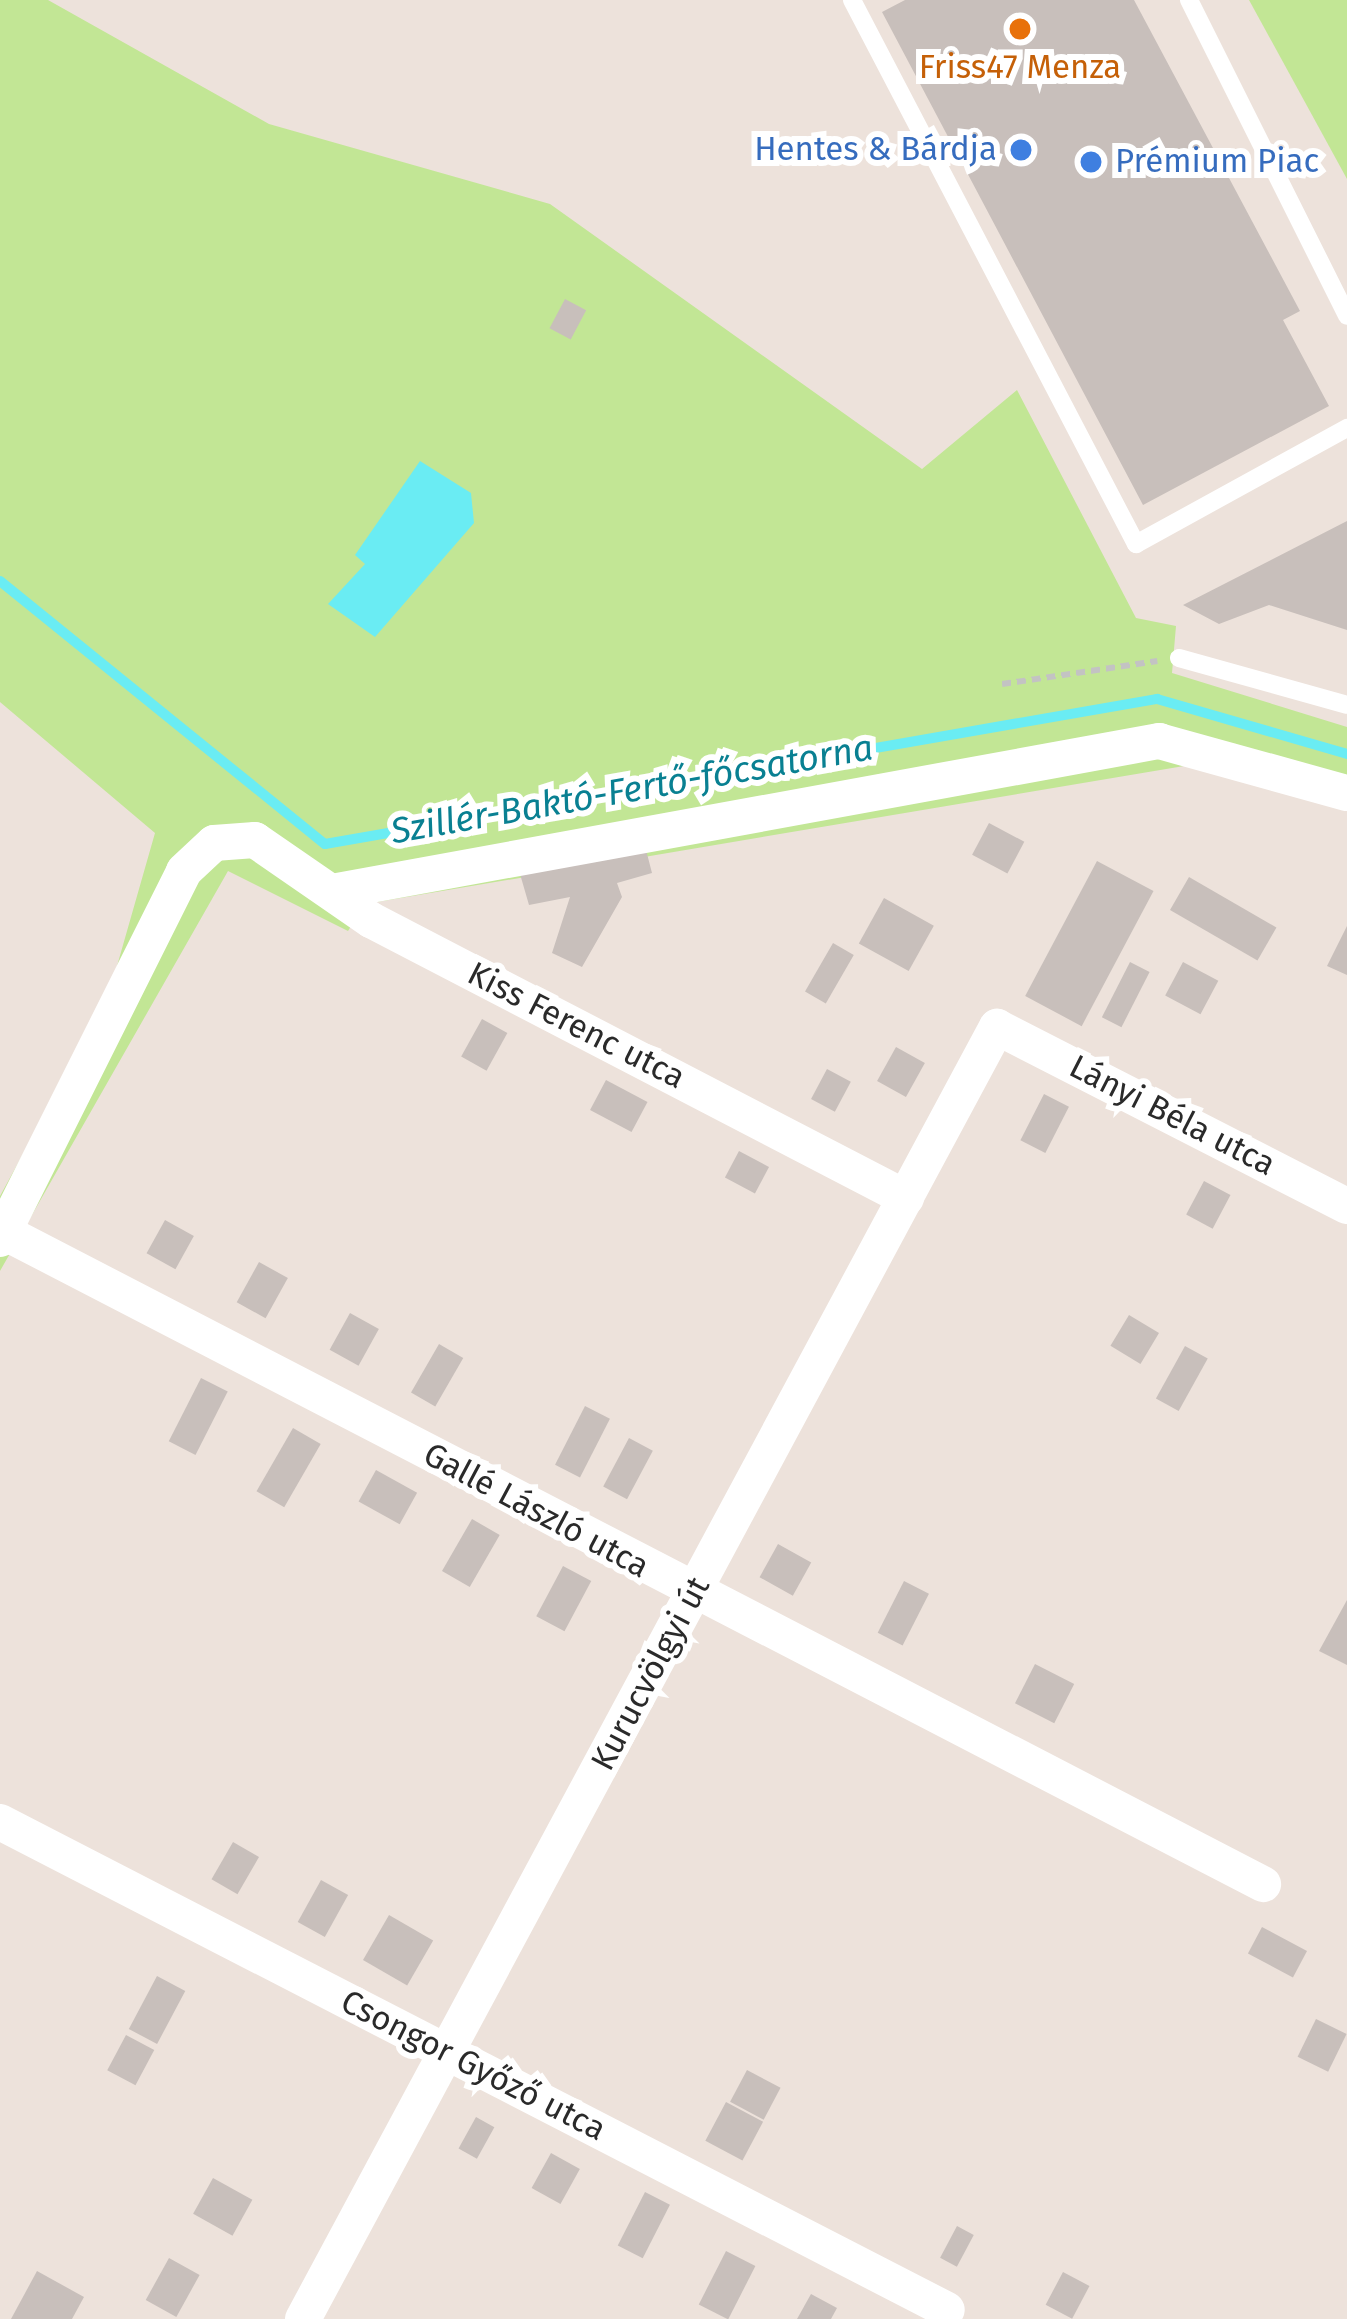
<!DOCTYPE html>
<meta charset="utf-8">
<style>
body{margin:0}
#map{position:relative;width:1347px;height:2319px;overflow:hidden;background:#ede2db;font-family:"Fira Sans",sans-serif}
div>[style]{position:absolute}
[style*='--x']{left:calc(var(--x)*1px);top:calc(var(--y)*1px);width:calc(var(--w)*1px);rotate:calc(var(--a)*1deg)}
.green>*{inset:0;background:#c2e695}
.water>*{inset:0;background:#6aecf3}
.stream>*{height:10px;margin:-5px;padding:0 5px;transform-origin:5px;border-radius:5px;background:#6aecf3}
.building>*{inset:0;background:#c8bfbb;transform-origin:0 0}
.path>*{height:6px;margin-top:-3px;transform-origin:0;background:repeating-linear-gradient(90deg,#c3c3c3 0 9px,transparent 0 15px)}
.lane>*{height:18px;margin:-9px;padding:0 9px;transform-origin:9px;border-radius:9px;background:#fff}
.street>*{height:36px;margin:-18px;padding:0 18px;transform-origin:18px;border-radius:18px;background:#fff}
.dots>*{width:33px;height:33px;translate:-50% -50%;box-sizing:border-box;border:6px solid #fff;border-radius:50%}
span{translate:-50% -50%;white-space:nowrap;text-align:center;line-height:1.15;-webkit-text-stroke:12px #fff;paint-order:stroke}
.food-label{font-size:33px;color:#c56008}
.shop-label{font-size:33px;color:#366cbe}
.right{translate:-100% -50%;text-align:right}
.left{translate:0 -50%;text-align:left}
.street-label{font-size:33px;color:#2a2a2a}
.water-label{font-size:36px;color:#098092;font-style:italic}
</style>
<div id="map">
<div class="green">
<div style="clip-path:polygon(0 0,48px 0,269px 124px,550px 204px,922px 469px,1017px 390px,1136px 618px,1176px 626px,1172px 673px,1347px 727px,1347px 811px,1190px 765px,365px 904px,348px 931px,228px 871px,0 1271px,0 1196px,107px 1001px,155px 833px,0 702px)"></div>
<div style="clip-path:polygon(1249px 0,1347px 0,1347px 179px)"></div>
</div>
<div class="water">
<div style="clip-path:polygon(420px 461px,471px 493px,474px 523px,375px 637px,328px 604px,365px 564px,355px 555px)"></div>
</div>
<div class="stream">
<div style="--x:0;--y:581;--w:418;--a:39"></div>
<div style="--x:325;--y:844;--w:845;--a:-9.89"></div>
<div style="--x:1157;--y:699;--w:198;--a:16.1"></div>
</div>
<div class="building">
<div style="clip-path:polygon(905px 0,1134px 0,1300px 311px,1283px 320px,1329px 406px,1143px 505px,882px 12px)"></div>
<div style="left:565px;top:299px;width:24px;height:33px;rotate:28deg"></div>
<div style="clip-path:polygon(1347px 521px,1347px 630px,1269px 605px,1219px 624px,1183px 605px)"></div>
<div style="left:989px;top:823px;width:40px;height:36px;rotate:28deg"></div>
<div style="clip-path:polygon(645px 846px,652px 873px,617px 883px,622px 897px,582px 967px,552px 953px,570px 897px,529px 905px,520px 874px)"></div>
<div style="left:1097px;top:861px;width:64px;height:153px;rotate:28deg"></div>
<div style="left:1189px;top:877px;width:101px;height:38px;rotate:30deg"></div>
<div style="left:884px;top:898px;width:57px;height:52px;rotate:29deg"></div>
<div style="clip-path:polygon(1347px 926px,1347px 975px,1327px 966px)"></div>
<div style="left:833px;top:943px;width:24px;height:56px;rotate:30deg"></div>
<div style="left:1130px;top:962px;width:22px;height:62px;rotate:27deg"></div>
<div style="left:1183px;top:962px;width:40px;height:38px;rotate:28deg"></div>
<div style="left:482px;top:1019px;width:29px;height:43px;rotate:29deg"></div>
<div style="left:896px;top:1047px;width:33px;height:39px;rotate:29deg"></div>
<div style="left:827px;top:1069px;width:27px;height:34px;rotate:28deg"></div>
<div style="left:606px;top:1080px;width:47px;height:34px;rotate:28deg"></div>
<div style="left:1044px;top:1094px;width:28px;height:52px;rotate:27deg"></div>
<div style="left:739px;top:1151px;width:34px;height:30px;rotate:28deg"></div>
<div style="left:1204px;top:1181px;width:30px;height:38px;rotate:28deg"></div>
<div style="left:165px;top:1220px;width:33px;height:38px;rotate:29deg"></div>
<div style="left:259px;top:1262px;width:33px;height:46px;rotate:29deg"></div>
<div style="left:350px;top:1313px;width:33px;height:42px;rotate:29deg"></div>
<div style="left:1129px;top:1315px;width:35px;height:36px;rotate:31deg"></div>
<div style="left:439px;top:1344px;width:28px;height:56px;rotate:30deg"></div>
<div style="left:1185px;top:1346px;width:26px;height:60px;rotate:29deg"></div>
<div style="left:201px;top:1378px;width:30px;height:71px;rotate:27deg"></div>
<div style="left:585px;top:1406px;width:28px;height:66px;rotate:27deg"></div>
<div style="left:293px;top:1428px;width:32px;height:73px;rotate:30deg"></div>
<div style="left:629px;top:1438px;width:27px;height:55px;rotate:28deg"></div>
<div style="left:376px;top:1470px;width:47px;height:36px;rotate:29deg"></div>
<div style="left:472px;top:1519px;width:32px;height:60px;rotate:30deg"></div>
<div style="left:778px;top:1544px;width:38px;height:38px;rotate:29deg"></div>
<div style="left:563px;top:1566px;width:32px;height:57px;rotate:28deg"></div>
<div style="left:904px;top:1581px;width:28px;height:58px;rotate:27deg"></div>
<div style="clip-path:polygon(1347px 1600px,1347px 1665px,1319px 1651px)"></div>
<div style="left:1035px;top:1664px;width:44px;height:44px;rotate:27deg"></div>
<div style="left:233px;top:1842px;width:30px;height:43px;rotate:30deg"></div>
<div style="left:321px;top:1880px;width:31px;height:48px;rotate:29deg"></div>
<div style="left:389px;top:1915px;width:51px;height:52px;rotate:30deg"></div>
<div style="left:1262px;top:1927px;width:51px;height:30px;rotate:28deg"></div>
<div style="left:157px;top:1976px;width:32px;height:60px;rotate:28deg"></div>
<div style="left:1316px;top:2019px;width:34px;height:42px;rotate:26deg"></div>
<div style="left:126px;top:2035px;width:32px;height:40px;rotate:28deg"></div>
<div style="left:747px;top:2070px;width:38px;height:36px;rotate:28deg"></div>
<div style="left:726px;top:2102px;width:42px;height:44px;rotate:28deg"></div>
<div style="left:476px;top:2117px;width:21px;height:36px;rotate:29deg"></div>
<div style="left:551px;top:2153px;width:33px;height:40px;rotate:29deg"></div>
<div style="left:213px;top:2178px;width:45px;height:41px;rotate:29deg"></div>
<div style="left:645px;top:2192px;width:28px;height:60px;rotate:27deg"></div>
<div style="left:957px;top:2226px;width:19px;height:36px;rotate:28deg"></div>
<div style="left:726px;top:2251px;width:33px;height:60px;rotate:27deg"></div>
<div style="left:169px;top:2258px;width:35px;height:48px;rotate:29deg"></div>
<div style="clip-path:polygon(37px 2271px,84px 2297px,72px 2319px,11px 2319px)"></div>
<div style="left:1063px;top:2272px;width:30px;height:37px;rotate:28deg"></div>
<div style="clip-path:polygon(811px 2294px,837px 2308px,831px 2319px,797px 2319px)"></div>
</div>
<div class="path">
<div style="--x:1002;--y:684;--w:157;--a:-8.4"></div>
</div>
<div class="lane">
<div style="--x:852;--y:0;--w:614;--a:62.43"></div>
<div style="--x:1136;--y:544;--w:241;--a:-28.8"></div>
<div style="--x:1189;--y:0;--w:353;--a:63.4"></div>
<div style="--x:1179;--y:658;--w:174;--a:15.6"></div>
</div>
<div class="street">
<div style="--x:332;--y:892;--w:841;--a:-10.35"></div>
<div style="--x:1159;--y:741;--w:195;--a:15.5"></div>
<div style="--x:4;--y:1232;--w:1418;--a:27.38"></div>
<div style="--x:0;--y:1239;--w:411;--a:-63.4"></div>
<div style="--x:184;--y:871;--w:41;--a:-43"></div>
<div style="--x:214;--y:843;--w:41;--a:-4.2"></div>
<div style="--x:255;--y:840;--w:141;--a:34.6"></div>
<div style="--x:371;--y:920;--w:603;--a:27.46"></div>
<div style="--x:0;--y:1822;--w:1065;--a:27.26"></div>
<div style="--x:303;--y:2319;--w:1467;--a:-61.76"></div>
<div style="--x:997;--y:1027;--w:393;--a:27.1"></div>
</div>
<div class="dots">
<div style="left:1020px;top:29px;background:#e8710a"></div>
<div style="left:1021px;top:150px;background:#3f7fe0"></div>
<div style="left:1091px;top:162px;background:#3f7fe0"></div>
</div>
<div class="food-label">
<span style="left:1020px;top:68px">Friss47 Menza</span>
</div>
<div class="shop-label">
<span class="right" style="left:997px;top:150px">Hentes &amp; Bárdja</span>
<span class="left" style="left:1115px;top:162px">Prémium Piac</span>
</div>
<div class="street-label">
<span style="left:576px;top:1026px;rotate:27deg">Kiss Ferenc utca</span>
<span style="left:1172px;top:1116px;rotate:27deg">Lányi Béla utca</span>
<span style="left:536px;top:1511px;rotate:28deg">Gallé László utca</span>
<span style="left:651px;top:1674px;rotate:-62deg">Kurucvölgyi út</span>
<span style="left:473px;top:2066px;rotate:27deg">Csongor Győző utca</span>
</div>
<div class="water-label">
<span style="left:632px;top:790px;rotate:-10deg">Szillér-Baktó-Fertő-főcsatorna</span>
</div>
</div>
